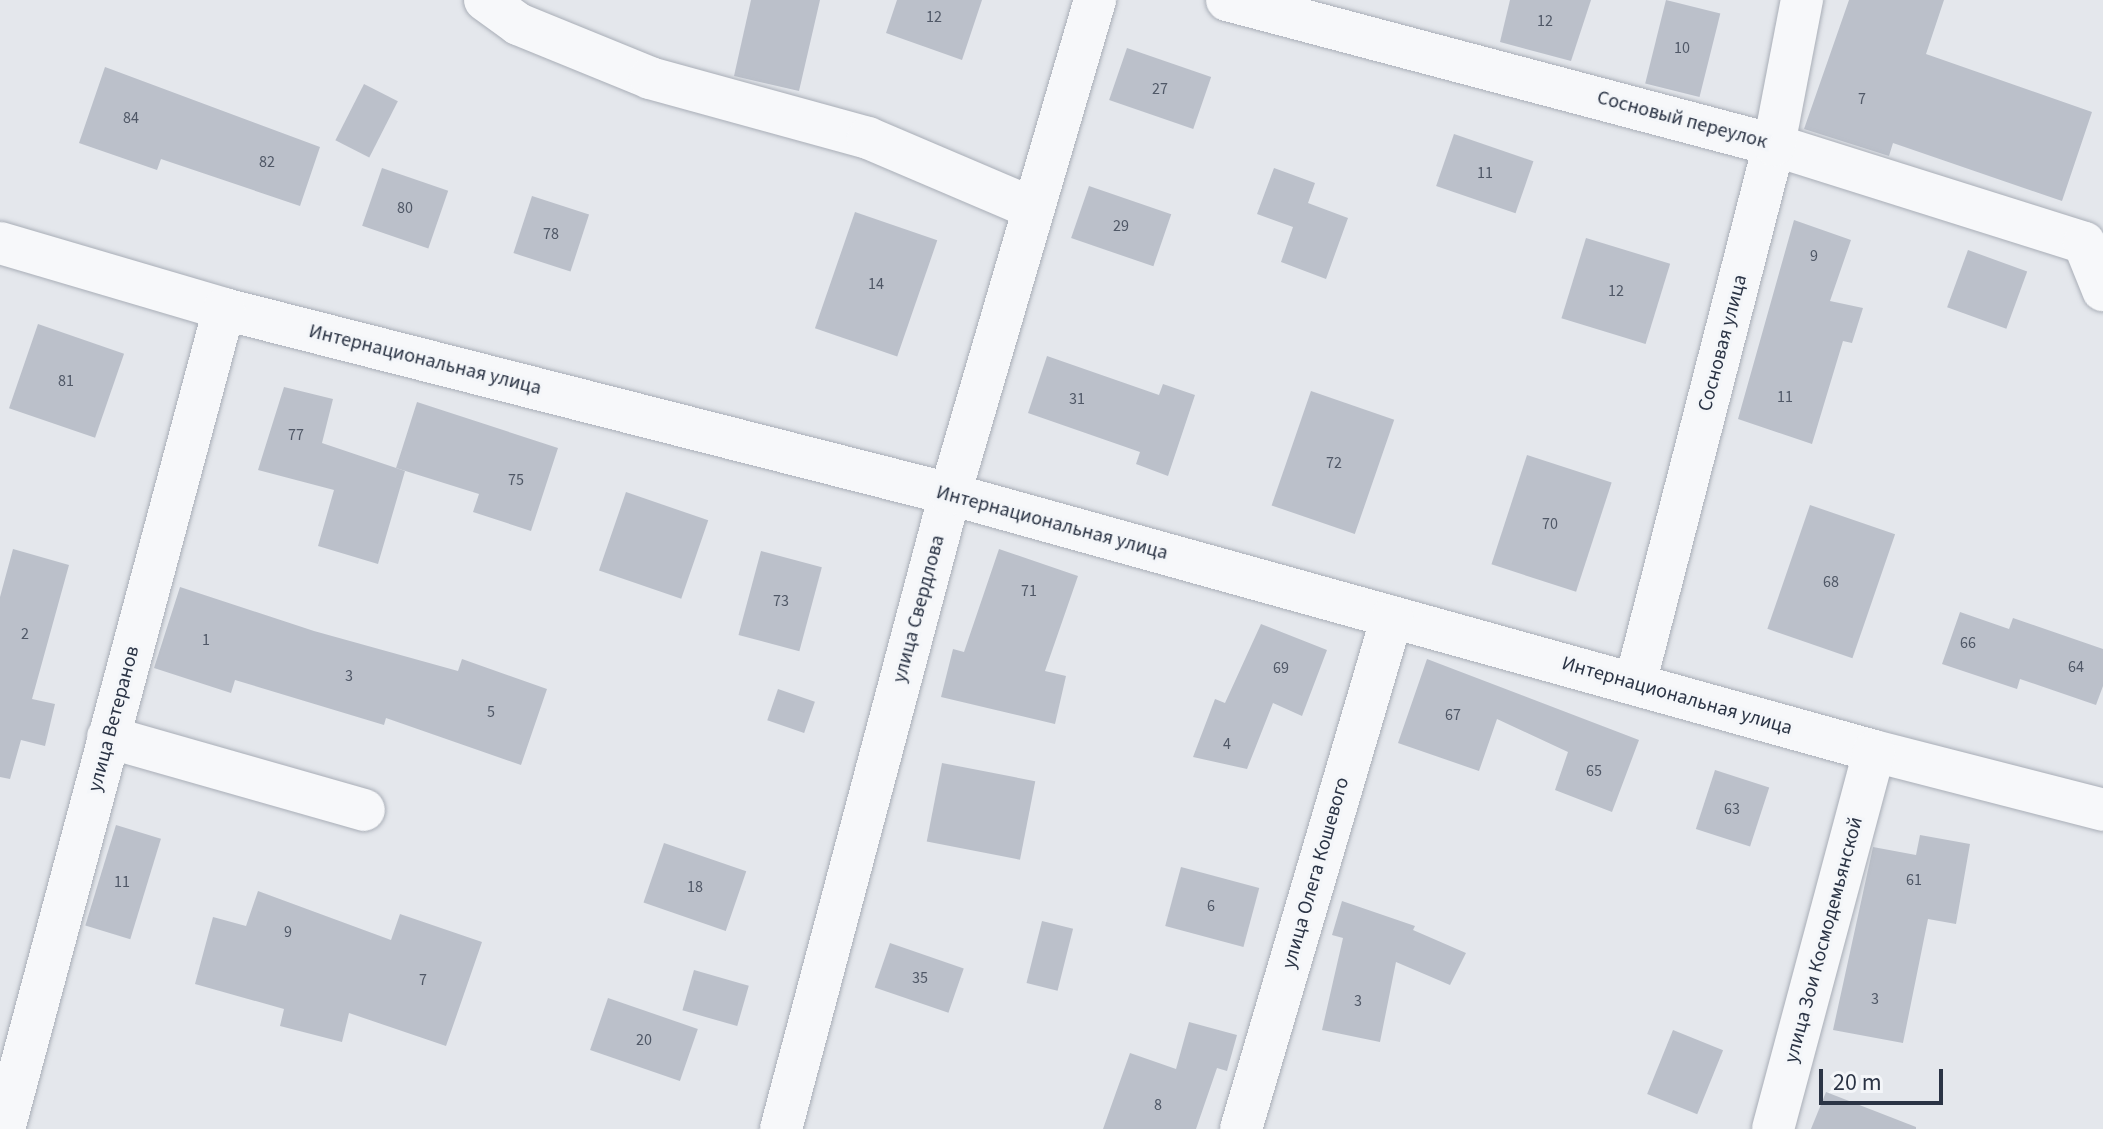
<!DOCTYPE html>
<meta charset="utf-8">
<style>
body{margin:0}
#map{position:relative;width:2103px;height:1129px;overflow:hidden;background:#e4e7ec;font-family:"Source Sans 3",sans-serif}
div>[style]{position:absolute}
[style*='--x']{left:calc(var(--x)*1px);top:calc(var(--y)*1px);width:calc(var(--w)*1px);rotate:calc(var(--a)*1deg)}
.building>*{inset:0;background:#bbc0ca;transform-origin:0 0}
.roads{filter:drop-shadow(0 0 2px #a9aeb7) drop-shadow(0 0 2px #a9aeb7)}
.minor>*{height:42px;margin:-21px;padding:0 21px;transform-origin:21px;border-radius:21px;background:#f7f8fa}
span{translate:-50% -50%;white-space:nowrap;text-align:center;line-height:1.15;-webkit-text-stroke:6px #f4f6f9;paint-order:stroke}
.number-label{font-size:16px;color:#4f5766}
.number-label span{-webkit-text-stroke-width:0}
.street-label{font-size:20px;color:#2b3445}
.scale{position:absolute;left:1819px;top:1069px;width:124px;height:36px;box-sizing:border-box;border:4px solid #2b3445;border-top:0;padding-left:10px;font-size:24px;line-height:28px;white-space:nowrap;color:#2b3445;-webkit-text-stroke:6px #f4f6f9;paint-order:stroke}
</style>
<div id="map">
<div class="building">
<div style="clip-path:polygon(751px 0,820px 0,799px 91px,734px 76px)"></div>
<div style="clip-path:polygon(897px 0,982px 0,962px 60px,886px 33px)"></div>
<div style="clip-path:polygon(1510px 0,1591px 0,1571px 61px,1500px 42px)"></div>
<div style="left:1666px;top:0;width:56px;height:86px;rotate:14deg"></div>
<div style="clip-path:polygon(1849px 0,1944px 0,1926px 54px,2092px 112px,2062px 201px,1893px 143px,1889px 156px,1804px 129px)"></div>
<div style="left:1127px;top:48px;width:89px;height:55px;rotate:19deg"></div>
<div style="clip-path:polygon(105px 67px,320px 147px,300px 206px,161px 159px,157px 170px,79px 143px)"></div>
<div style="left:364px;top:84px;width:38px;height:63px;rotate:27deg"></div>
<div style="left:1454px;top:134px;width:84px;height:55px;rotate:19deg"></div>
<div style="left:382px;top:168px;width:70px;height:61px;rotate:19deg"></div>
<div style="clip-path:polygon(1274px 168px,1315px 183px,1308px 203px,1348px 218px,1326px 279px,1281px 262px,1293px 227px,1257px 214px)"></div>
<div style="left:1089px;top:186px;width:87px;height:55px;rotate:19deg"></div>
<div style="left:532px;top:196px;width:60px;height:60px;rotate:18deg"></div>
<div style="left:855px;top:212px;width:87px;height:123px;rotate:19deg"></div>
<div style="clip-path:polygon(1794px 220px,1851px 240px,1830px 301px,1863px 308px,1852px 343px,1843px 341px,1812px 444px,1738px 419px)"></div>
<div style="left:1586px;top:238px;width:88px;height:84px;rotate:17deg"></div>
<div style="left:1968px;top:250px;width:63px;height:61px;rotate:20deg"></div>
<div style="left:38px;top:324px;width:91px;height:89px;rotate:19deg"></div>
<div style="clip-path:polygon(1047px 356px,1159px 395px,1163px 384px,1195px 395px,1168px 476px,1136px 464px,1140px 452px,1028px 413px)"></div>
<div style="clip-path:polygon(284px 387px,333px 399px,322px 443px,405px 471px,378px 564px,318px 546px,334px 490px,258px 470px)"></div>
<div style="left:1311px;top:391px;width:88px;height:121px;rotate:19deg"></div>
<div style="clip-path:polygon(417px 402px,558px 448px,531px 531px,473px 512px,479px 494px,396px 468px)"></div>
<div style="left:1527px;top:455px;width:89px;height:115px;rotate:18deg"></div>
<div style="left:626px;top:492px;width:87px;height:83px;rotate:19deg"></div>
<div style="left:1810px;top:505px;width:90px;height:131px;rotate:19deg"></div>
<div style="clip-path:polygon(13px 549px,69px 565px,32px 699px,55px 704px,45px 746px,21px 740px,10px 779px,0 777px,0 597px)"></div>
<div style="clip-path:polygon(999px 549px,1078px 576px,1045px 671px,1066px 676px,1055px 724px,941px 697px,953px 649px,964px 652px)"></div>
<div style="left:761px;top:551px;width:63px;height:87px;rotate:15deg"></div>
<div style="clip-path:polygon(180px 587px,314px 631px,458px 671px,462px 659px,547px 689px,521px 765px,386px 718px,384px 725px,235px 680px,231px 693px,154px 668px)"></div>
<div style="clip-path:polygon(1960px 612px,2009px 629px,2013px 618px,2103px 649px,2103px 686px,2096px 705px,2020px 679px,2017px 689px,1942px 664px)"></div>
<div style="clip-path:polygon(1261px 624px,1327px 650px,1302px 716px,1273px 703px,1247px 769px,1193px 757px,1215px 699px,1225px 703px)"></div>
<div style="clip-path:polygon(1427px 659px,1639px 740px,1612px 812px,1555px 790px,1568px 752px,1497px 719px,1479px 771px,1398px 743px)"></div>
<div style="left:778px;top:689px;width:39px;height:33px;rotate:19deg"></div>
<div style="left:942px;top:763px;width:95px;height:80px;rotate:11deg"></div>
<div style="left:1715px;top:770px;width:57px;height:62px;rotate:18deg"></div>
<div style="left:116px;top:825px;width:47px;height:105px;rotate:17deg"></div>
<div style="clip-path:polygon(1920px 835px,1970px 844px,1956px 924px,1928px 919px,1903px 1043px,1833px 1030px,1873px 847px,1916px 855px)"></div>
<div style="left:664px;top:843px;width:87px;height:63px;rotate:19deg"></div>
<div style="left:1181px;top:867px;width:81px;height:61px;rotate:15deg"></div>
<div style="clip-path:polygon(258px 891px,391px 940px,400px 914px,482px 942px,446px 1046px,349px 1013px,342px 1042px,280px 1026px,284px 1009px,195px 984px,213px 917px,246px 926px)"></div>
<div style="clip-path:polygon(1342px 901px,1415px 926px,1413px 930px,1466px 953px,1450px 985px,1396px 962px,1380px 1042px,1322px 1030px,1343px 938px,1332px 935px)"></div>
<div style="left:1042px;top:921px;width:32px;height:64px;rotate:14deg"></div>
<div style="left:890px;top:943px;width:78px;height:47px;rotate:19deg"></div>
<div style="left:694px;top:970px;width:57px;height:42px;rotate:16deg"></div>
<div style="left:608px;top:998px;width:95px;height:55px;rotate:19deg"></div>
<div style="clip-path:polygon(1189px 1022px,1237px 1035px,1227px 1071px,1217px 1068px,1196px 1129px,1103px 1129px,1130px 1053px,1176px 1069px)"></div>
<div style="left:1673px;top:1030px;width:54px;height:69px;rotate:22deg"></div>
<div style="clip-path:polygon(1826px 1092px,1916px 1127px,1916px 1129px,1811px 1129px)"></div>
</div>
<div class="roads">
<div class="minor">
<div style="--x:485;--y:0;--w:41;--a:36"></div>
<div style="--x:518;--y:24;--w:143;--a:22.2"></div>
<div style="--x:650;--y:78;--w:226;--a:15.4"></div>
<div style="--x:868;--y:138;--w:176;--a:23.1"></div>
<div style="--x:1227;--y:0;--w:566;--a:14.85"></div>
<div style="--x:1774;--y:145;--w:325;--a:17.5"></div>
<div style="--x:2084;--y:243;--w:51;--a:68"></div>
<div style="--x:0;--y:243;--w:234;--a:16.4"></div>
<div style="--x:224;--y:309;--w:749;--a:14.3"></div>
<div style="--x:950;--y:494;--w:959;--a:15.54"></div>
<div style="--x:1874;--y:751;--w:236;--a:14.4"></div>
<div style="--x:1635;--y:684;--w:557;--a:-75.54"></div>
<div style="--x:1774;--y:145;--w:148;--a:-79.1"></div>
<div style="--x:108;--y:737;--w:266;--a:15.9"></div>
<div style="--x:4;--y:1129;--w:849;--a:-74.98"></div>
<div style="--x:781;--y:1129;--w:657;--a:-75.1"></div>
<div style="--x:950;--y:494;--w:515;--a:-73.64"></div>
<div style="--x:1241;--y:1129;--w:534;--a:-73.57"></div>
<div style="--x:1773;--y:1129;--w:391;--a:-75"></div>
</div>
</div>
<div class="number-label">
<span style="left:934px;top:17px">12</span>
<span style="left:1545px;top:21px">12</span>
<span style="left:1682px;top:48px">10</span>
<span style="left:1160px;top:89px">27</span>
<span style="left:1862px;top:99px">7</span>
<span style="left:131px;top:118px">84</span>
<span style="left:267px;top:162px">82</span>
<span style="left:1485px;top:173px">11</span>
<span style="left:405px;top:208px">80</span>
<span style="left:1121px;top:226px">29</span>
<span style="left:551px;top:234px">78</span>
<span style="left:1814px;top:256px">9</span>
<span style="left:876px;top:284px">14</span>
<span style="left:1616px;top:291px">12</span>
<span style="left:66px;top:381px">81</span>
<span style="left:1785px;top:397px">11</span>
<span style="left:1077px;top:399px">31</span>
<span style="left:296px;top:435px">77</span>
<span style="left:1334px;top:463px">72</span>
<span style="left:516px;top:480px">75</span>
<span style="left:1550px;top:524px">70</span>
<span style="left:1831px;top:582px">68</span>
<span style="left:1029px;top:591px">71</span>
<span style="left:781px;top:601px">73</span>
<span style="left:25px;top:634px">2</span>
<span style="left:206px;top:640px">1</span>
<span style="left:1968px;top:643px">66</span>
<span style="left:2076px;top:667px">64</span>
<span style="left:1281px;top:668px">69</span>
<span style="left:349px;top:676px">3</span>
<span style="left:491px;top:712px">5</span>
<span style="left:1453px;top:715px">67</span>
<span style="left:1227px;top:744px">4</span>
<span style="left:1594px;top:771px">65</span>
<span style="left:1732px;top:809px">63</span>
<span style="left:1914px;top:880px">61</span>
<span style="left:122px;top:882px">11</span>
<span style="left:695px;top:887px">18</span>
<span style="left:1211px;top:906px">6</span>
<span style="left:288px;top:932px">9</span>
<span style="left:920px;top:978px">35</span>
<span style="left:423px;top:980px">7</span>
<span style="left:1875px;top:999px">3</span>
<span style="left:1358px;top:1001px">3</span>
<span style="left:644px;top:1040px">20</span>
<span style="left:1158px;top:1105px">8</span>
</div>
<div class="street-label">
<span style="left:1682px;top:120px;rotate:15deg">Сосновый переулок</span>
<span style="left:1723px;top:343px;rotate:-75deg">Сосновая улица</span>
<span style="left:425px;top:360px;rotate:14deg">Интернациональная улица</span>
<span style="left:1052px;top:523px;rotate:15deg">Интернациональная улица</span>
<span style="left:919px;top:609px;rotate:-75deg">улица Свердлова</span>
<span style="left:1677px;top:696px;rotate:16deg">Интернациональная улица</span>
<span style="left:114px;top:719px;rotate:-75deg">улица Ветеранов</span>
<span style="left:1316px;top:873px;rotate:-74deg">улица Олега Кошевого</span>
<span style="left:1824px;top:940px;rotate:-75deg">улица Зои Космодемьянской</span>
</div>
<div class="scale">20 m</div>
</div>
